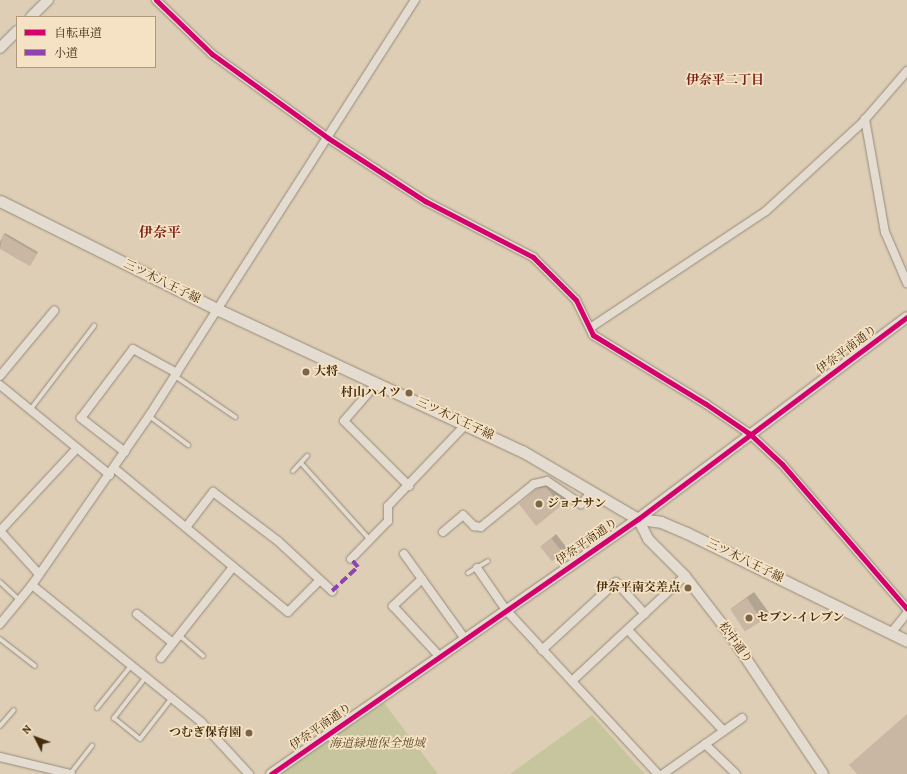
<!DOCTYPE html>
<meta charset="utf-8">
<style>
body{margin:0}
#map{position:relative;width:907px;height:774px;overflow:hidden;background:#deceb6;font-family:Alegreya,"Noto Serif JP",serif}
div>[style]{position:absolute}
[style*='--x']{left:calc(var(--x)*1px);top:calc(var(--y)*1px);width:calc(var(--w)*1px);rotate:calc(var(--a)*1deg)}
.green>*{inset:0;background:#c7c59e}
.shadow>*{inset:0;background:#0003;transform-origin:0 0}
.building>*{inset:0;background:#c9b6a3;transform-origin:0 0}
.roads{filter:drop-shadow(0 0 1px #968a78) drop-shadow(0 0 1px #968a78)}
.service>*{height:4px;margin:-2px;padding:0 2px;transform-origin:2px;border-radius:2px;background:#e4dcd0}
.minor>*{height:8px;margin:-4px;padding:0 4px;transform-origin:4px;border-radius:4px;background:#e4dcd0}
.tertiary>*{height:10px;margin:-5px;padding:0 5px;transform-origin:5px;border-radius:5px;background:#e4dcd0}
.secondary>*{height:11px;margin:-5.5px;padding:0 5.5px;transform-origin:5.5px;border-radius:5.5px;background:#e4dcd0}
.quiet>*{height:4px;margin-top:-2px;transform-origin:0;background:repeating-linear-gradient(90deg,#8e44ad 0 8px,transparent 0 12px)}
.cycleway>*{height:5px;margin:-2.5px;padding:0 2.5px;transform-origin:2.5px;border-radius:2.5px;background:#d6006c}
.dots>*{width:11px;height:11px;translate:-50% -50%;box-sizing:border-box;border:2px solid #f5e2c4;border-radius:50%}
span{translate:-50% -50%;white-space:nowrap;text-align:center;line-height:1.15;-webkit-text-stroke:3.5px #f5e2c4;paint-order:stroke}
.street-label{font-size:12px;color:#452c0c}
.poi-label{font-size:12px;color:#452c0c;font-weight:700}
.left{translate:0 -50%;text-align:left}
.right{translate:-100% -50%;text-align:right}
.park-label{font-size:12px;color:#5b4925;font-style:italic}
.neighbourhood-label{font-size:13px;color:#7a1f14;font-weight:700}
.quarter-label{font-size:14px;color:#7a1f14;font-weight:700}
.legend{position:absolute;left:16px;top:16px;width:140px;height:52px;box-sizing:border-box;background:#f5e2c4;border:1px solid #af997a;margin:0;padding:5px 7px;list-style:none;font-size:12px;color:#452c0c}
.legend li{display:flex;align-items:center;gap:8px;height:20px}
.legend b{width:20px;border:1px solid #af997a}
.north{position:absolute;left:16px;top:718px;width:40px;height:40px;-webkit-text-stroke:3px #f5e2c4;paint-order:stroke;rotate:312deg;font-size:11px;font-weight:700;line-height:16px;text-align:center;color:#452c0c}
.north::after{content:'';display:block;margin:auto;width:14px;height:18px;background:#452c0c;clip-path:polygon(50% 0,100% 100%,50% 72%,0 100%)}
</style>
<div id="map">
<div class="green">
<div style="clip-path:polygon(384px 703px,438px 774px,277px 774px)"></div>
<div style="clip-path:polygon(592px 715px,645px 774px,510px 774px)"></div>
</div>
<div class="shadow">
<div style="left:5px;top:233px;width:38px;height:16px;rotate:30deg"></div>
<div style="clip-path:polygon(544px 483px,567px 499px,560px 506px,520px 504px)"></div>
<div style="clip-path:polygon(556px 534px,567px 548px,553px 560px,546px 543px)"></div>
<div style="left:754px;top:592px;width:26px;height:28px;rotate:54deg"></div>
</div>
<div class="building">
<div style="clip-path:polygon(3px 234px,37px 254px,30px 266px,0 249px)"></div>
<div style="clip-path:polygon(546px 487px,561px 506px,536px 526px,519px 504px,536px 489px)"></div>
<div style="left:551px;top:538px;width:19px;height:14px;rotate:51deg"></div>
<div style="left:747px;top:598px;width:27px;height:20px;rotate:57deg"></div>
<div style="clip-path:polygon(907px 714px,907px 774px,857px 774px,849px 765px)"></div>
</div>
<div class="roads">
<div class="service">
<div style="--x:175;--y:376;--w:73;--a:34.3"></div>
<div style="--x:30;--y:410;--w:106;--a:-52.7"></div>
<div style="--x:149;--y:416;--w:49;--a:36.6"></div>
<div style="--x:301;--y:463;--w:103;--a:48.1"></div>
<div style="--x:293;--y:471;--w:21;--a:-47"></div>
<div style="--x:468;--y:573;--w:23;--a:-31"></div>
<div style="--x:0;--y:582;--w:26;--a:43"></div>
<div style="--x:179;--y:635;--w:32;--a:41"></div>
<div style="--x:0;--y:639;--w:44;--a:37.6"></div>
<div style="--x:145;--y:678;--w:51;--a:127.8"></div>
<div style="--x:114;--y:718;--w:33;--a:39"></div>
<div style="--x:140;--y:739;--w:51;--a:-52.2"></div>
<div style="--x:97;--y:708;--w:53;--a:-51.2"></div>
<div style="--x:0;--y:726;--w:21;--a:-49"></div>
<div style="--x:70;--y:774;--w:36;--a:-52"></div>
</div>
<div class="minor">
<div style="--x:156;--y:0;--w:78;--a:44"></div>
<div style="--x:212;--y:54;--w:143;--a:35.9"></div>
<div style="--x:328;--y:138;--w:116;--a:33"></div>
<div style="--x:425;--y:201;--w:122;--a:27.4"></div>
<div style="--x:533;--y:257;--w:61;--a:45"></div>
<div style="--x:576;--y:300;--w:39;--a:64"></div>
<div style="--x:593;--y:335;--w:132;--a:31.4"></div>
<div style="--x:706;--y:404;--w:53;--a:34.3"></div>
<div style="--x:750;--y:434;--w:44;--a:43.2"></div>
<div style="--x:782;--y:464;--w:191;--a:49.2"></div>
<div style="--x:865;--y:119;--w:115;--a:80"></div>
<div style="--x:885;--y:232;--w:56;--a:66.7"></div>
<div style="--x:590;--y:328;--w:211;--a:-33.6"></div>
<div style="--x:766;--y:211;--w:130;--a:-42.5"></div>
<div style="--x:862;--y:123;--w:69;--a:-49.1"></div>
<div style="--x:0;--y:376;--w:85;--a:-50.3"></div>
<div style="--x:377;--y:383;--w:50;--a:131"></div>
<div style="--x:344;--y:421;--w:92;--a:45"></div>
<div style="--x:0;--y:385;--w:142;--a:39.3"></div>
<div style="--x:125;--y:452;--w:56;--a:-142.3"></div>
<div style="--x:81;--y:418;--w:86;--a:-53"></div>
<div style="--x:133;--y:349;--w:50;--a:28.6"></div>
<div style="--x:114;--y:468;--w:226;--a:39.6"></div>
<div style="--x:288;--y:612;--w:45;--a:-45"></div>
<div style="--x:187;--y:526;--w:43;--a:-52.6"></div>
<div style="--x:213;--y:492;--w:81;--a:37"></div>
<div style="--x:278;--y:541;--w:74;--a:42.8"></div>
<div style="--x:0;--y:531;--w:113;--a:-47.1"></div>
<div style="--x:0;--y:531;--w:58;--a:47.8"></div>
<div style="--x:443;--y:532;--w:26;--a:-40"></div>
<div style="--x:463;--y:515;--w:16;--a:45"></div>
<div style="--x:474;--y:526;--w:7;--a:8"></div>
<div style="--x:481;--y:527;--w:68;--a:-39.1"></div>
<div style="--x:534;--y:484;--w:13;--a:-13"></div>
<div style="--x:547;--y:481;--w:41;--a:34.1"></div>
<div style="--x:581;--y:504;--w:15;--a:-48"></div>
<div style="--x:404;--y:554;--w:105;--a:54.3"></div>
<div style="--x:351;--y:559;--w:53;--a:-45.8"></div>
<div style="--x:388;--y:521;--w:15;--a:-90"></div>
<div style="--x:388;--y:506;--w:113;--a:-46.4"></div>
<div style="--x:477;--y:568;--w:51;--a:55.4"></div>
<div style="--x:506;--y:610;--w:224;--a:47.2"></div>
<div style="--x:422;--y:579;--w:40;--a:137"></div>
<div style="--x:393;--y:606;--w:69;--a:47.3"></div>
<div style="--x:32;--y:585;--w:218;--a:39"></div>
<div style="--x:201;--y:722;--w:71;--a:47.3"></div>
<div style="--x:137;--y:614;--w:46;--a:38.9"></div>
<div style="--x:0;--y:624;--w:50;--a:-50.6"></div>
<div style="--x:32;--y:585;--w:206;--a:-55.3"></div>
<div style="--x:149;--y:416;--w:494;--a:-57.4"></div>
<div style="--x:628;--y:630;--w:139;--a:46.5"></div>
<div style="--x:891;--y:633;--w:26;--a:-51"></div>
<div style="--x:542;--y:650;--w:100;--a:-42.6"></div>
<div style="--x:616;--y:582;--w:43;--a:47.8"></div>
<div style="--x:161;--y:658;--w:116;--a:-51.6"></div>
<div style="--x:572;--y:681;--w:154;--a:-42.9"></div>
<div style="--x:705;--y:744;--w:43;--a:44.1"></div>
<div style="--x:0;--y:757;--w:73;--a:13.5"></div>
<div style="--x:663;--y:774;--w:97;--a:-35.3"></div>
</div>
<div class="tertiary">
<div style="--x:31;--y:17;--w:24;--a:-45"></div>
<div style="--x:0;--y:48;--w:24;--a:-45"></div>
<div style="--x:638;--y:519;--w:22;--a:63"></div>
<div style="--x:648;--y:539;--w:52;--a:45"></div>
<div style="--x:685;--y:576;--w:72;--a:52.3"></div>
<div style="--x:729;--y:633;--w:169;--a:56.3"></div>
<div style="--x:271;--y:774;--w:447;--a:-34.8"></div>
<div style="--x:638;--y:519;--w:336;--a:-36.9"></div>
</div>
<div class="secondary">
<div style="--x:0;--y:201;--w:245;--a:26.5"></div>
<div style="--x:219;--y:310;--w:334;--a:25"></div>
<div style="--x:522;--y:451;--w:134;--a:30.4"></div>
<div style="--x:638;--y:519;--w:23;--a:7"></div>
<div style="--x:661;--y:522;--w:28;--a:23"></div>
<div style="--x:687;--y:533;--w:245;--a:26.1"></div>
</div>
</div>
<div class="quiet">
<div style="--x:332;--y:591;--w:35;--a:-43"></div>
<div style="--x:358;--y:567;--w:11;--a:-131"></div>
</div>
<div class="cycleway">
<div style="--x:156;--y:0;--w:78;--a:44"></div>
<div style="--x:212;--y:54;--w:143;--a:35.9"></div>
<div style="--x:328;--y:138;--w:116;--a:33"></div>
<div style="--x:425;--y:201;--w:122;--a:27.4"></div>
<div style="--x:533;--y:257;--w:61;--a:45"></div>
<div style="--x:576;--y:300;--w:39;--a:64"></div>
<div style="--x:593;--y:335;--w:132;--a:31.4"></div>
<div style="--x:706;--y:404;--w:53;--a:34.3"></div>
<div style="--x:750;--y:434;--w:44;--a:43.2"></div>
<div style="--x:782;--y:464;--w:191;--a:49.2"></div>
<div style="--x:271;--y:774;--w:447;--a:-34.8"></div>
<div style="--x:638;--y:519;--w:336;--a:-36.9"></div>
</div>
<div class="dots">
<div style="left:306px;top:372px;background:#7b6548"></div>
<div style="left:409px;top:393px;background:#7b6548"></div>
<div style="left:539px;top:504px;background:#7b6548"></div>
<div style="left:688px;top:588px;background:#7b6548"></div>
<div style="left:749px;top:618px;background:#7b6548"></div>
<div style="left:249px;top:733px;background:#7b6548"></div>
</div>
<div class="street-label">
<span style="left:162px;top:282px;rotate:26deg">三ツ木八王子線</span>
<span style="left:847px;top:350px;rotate:-37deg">伊奈平南通り</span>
<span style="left:455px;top:419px;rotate:25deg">三ツ木八王子線</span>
<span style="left:587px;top:542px;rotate:-35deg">伊奈平南通り</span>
<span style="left:745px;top:561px;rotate:26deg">三ツ木八王子線</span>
<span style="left:735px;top:643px;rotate:54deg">松中通り</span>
<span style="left:321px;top:727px;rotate:-35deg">伊奈平南通り</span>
</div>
<div class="poi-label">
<span class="left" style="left:314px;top:372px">大将</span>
<span class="right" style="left:401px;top:393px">村山ハイツ</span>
<span class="left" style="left:547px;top:504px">ジョナサン</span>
<span class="right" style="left:680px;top:588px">伊奈平南交差点</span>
<span class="left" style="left:757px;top:618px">セブン-イレブン</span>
<span class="right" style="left:241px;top:733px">つむぎ保育園</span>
</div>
<div class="park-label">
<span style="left:377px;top:744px">海道緑地保全地域</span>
</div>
<div class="neighbourhood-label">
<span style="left:725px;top:80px">伊奈平二丁目</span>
</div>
<div class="quarter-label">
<span style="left:160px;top:233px">伊奈平</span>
</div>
<ul class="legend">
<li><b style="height:5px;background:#d6006c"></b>自転車道</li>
<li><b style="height:5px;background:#8e44ad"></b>小道</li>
</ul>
<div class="north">N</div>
</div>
